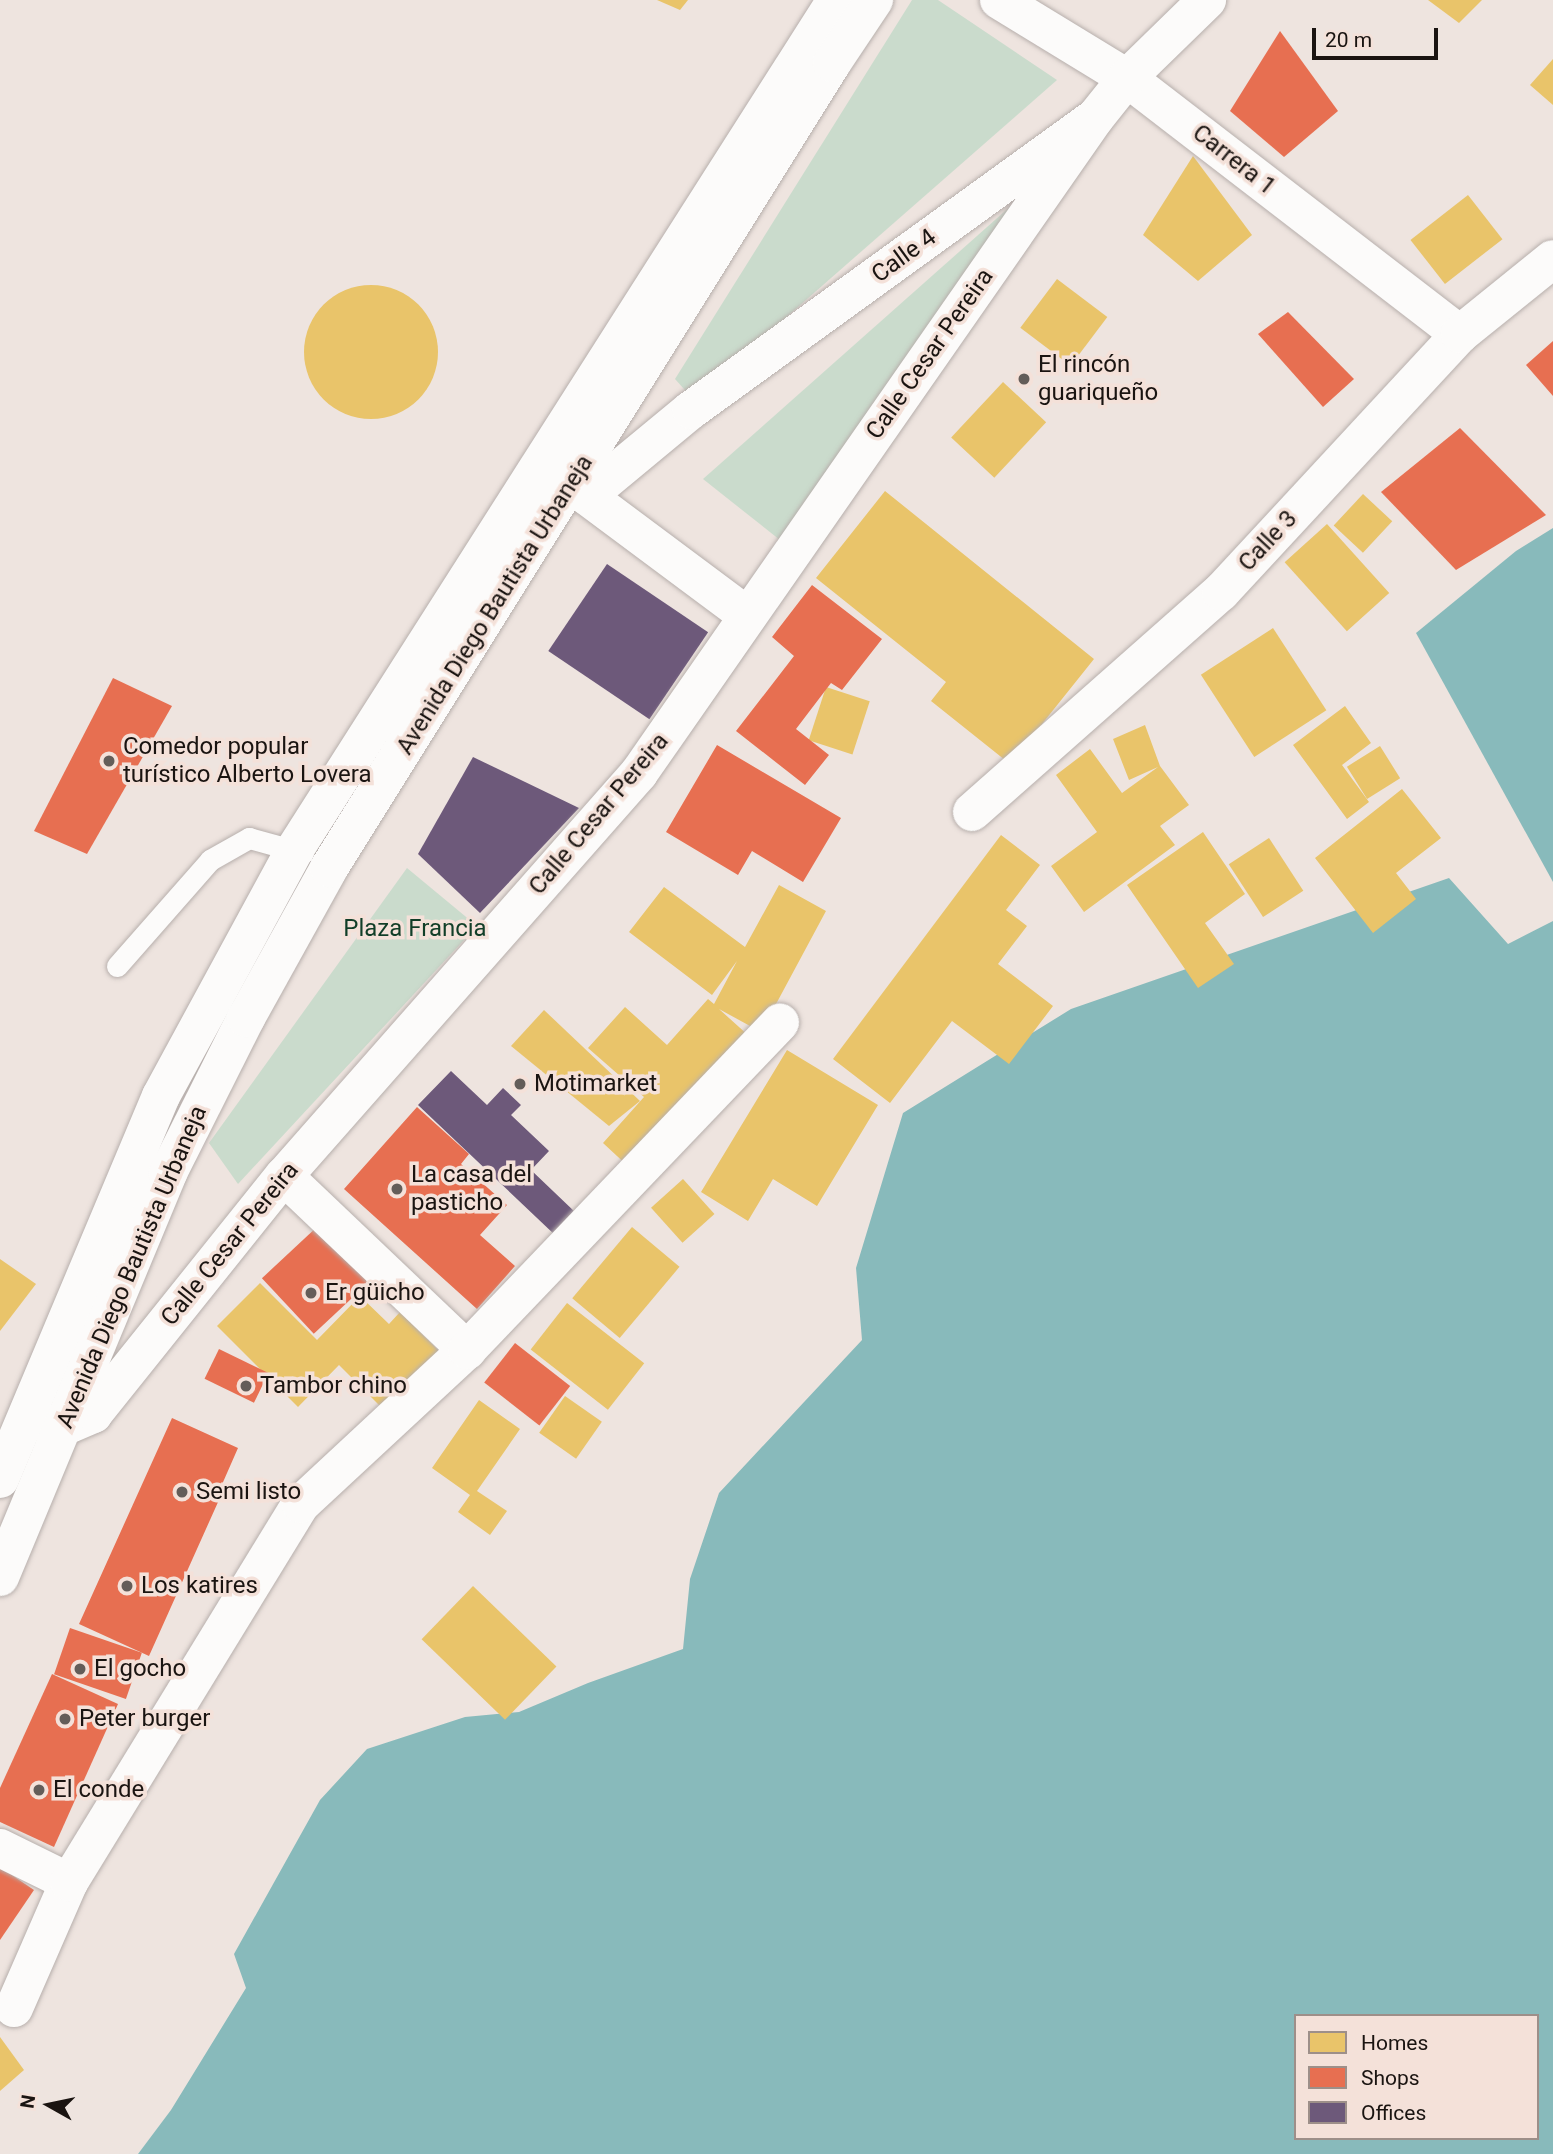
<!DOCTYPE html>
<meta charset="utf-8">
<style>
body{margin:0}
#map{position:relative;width:1553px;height:2154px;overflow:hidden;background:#eee4df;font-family:Roboto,sans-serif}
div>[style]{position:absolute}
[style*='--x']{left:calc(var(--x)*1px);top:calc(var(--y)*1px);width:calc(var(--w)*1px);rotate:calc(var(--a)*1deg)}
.green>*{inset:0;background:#cadbcc}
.water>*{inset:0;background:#88babb}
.homes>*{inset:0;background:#e9c46a;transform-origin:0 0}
.round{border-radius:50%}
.shops>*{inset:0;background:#e76f51;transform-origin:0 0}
.offices>*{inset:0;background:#6d597a;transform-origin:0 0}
.roads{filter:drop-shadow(0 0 2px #b7afac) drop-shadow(0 0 2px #b7afac)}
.lane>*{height:21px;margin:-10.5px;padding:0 10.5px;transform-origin:10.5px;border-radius:10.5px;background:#fcfbfa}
.street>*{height:38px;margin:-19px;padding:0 19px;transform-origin:19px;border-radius:19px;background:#fcfbfa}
.dots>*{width:19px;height:19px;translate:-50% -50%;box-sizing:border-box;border:4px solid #f4e1d9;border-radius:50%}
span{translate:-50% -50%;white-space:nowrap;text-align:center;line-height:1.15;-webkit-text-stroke:7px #f4e1d9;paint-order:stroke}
.street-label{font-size:24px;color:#1a1411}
.poi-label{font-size:24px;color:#1a1411}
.left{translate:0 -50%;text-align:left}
.park-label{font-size:24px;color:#113e28}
.legend{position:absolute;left:1294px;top:2014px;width:245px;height:126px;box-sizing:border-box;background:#f4e1d9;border:2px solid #9d8f89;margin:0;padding:9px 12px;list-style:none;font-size:21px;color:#1a1411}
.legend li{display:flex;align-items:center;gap:14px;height:35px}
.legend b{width:35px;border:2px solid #9d8f89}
.north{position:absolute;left:14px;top:2070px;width:70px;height:70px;-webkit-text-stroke:5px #f4e1d9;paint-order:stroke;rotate:279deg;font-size:19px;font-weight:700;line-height:28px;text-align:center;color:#1a1411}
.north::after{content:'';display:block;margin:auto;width:24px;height:32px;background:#1a1411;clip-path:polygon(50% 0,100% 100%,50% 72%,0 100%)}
.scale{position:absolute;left:1312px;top:28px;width:126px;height:32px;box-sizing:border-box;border:4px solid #1a1411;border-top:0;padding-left:9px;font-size:21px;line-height:24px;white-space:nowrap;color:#1a1411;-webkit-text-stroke:5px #f4e1d9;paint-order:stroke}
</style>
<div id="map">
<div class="green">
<div style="clip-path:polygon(912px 0,938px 0,1057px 80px,693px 399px,675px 379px)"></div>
<div style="clip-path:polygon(1048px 173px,785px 544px,703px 479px)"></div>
<div style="clip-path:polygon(407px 868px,477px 926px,238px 1184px,209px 1143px)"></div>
</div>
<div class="water">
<div style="clip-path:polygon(1553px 528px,1553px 882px,1416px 633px,1516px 551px)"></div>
<div style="clip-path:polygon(evenodd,1449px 878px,1508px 944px,1553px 921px,1553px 2154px,138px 2154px,171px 2110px,246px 1988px,234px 1954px,320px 1800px,367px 1749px,465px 1717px,519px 1712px,588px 1683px,683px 1649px,690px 1579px,719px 1493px,862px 1340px,856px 1268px,903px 1113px,1071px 1009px,1449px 878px,1296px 2016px,1537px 2016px,1537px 2138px,1296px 2138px,1296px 2016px)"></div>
</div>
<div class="homes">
<div style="clip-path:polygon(657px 0,688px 0,680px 10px)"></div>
<div style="clip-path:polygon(1428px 0,1482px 0,1459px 23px)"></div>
<div style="clip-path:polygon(1553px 59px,1553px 105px,1530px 85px)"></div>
<div style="clip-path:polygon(1193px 156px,1252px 235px,1198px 281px,1143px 235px)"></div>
<div style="left:1468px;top:195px;width:56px;height:73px;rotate:52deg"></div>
<div style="left:1057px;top:279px;width:63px;height:61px;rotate:37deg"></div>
<div class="round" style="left:304px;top:285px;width:134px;height:134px"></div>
<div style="left:1003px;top:382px;width:59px;height:76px;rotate:43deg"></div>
<div style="clip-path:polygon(885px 491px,1094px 659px,1010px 764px,931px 701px,946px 682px,816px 578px)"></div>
<div style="left:1363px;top:494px;width:40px;height:43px;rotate:43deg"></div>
<div style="left:1327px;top:524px;width:93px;height:57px;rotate:48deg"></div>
<div style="left:1273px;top:628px;width:98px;height:86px;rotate:57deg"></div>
<div style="left:826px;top:687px;width:46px;height:56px;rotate:18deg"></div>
<div style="clip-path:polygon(1345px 706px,1371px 743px,1342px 765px,1369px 802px,1347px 819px,1293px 745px)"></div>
<div style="clip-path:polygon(1145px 725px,1160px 766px,1189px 805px,1160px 826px,1175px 845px,1084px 912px,1051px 866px,1097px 832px,1056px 775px,1090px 749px,1122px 793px,1158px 767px,1129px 780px,1113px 739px)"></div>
<div style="left:1380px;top:746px;width:38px;height:39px;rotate:58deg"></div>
<div style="clip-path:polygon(1402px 789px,1441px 838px,1396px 873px,1416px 899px,1373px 933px,1315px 858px)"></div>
<div style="clip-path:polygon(1203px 832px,1245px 894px,1205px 923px,1234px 964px,1198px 988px,1127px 885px)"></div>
<div style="clip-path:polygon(1001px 835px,1040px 865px,1006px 910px,1027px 926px,998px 964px,1053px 1006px,1009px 1064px,952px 1021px,890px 1103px,833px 1059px)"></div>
<div style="left:1269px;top:838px;width:63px;height:48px;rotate:57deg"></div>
<div style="clip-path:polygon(779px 885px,826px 911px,761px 1032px,719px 1009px,749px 1036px,631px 1169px,603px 1143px,644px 1097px,588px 1048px,625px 1007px,667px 1045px,708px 999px,714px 1004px,737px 961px,712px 995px,629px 932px,664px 887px,745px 947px)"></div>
<div style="clip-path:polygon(544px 1010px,640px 1101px,609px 1126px,511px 1046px)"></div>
<div style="clip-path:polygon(787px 1050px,878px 1105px,817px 1206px,773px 1179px,748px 1221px,701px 1192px)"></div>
<div style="left:683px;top:1179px;width:47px;height:43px;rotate:48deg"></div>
<div style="left:632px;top:1227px;width:62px;height:93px;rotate:40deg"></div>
<div style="clip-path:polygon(0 1259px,36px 1284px,0 1331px)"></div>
<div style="clip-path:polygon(260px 1283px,317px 1340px,360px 1296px,389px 1324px,400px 1312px,443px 1355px,387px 1413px,339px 1365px,298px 1407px,217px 1326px)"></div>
<div style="left:567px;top:1303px;width:98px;height:59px;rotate:38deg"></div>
<div style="left:565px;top:1396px;width:45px;height:45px;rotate:35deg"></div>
<div style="clip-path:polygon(479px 1400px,520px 1429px,477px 1491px,507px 1511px,490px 1535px,458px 1512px,470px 1495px,432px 1468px)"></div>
<div style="left:473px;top:1586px;width:116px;height:74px;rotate:44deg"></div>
<div style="clip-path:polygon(0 2037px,24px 2070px,0 2091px)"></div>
</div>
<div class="shops">
<div style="clip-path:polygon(1280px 31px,1338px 111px,1284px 157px,1230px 111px)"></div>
<div style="clip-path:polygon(1288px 312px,1354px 379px,1323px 407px,1258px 334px)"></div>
<div style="clip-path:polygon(1553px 341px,1553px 396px,1526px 365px)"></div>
<div style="clip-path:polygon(1460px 428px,1546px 515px,1456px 570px,1381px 492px)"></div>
<div style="clip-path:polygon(812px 585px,882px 639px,842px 690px,831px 683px,796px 729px,829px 755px,805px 785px,736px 731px,794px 656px,772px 637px)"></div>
<div style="clip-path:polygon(113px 678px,172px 706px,87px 854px,34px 831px)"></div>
<div style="clip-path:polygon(717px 745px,841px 818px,803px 882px,752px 851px,738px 875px,666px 832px)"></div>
<div style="clip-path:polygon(417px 1107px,469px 1154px,461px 1164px,507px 1205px,480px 1235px,515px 1266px,477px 1309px,344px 1189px)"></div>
<div style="left:319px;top:1225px;width:76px;height:78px;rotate:47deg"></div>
<div style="left:515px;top:1343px;width:70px;height:50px;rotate:38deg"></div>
<div style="left:219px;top:1349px;width:55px;height:33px;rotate:26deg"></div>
<div style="clip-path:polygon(172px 1418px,238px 1448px,220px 1489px,223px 1491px,149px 1656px,79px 1624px)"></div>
<div style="left:70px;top:1628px;width:76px;height:49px;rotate:19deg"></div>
<div style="clip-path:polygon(52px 1674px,118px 1704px,54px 1847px,0 1822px,0 1788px)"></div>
<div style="clip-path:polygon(0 1867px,34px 1890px,0 1940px)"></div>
</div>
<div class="offices">
<div style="left:607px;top:564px;width:122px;height:105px;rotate:34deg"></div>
<div style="clip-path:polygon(473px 757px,579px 808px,480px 913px,418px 854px)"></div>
<div style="clip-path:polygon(451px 1071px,487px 1105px,503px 1088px,521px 1105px,511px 1115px,549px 1151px,531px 1170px,576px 1213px,556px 1236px,418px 1105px)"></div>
</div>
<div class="roads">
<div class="lane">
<div style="--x:117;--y:966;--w:141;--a:-48.7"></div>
<div style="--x:210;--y:860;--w:45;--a:-29.4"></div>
<div style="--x:249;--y:838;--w:56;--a:15.5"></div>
</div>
<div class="street">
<div style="--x:999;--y:0;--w:150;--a:31.4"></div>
<div style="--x:1127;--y:78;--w:420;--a:37.6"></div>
<div style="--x:568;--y:482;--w:224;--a:36.7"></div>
<div style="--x:587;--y:496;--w:135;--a:-39.6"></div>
<div style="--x:691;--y:410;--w:498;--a:-35.9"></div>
<div style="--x:1095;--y:118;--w:51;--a:-51.3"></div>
<div style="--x:1127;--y:78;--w:112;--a:-44.3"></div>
<div style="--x:972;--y:812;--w:332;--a:-41.5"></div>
<div style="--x:1221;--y:592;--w:352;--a:-47.2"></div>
<div style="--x:1460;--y:334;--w:119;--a:-38.9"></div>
<div style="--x:284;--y:1176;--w:253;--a:43.6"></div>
<div style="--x:27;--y:1419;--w:37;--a:13"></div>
<div style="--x:63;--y:1427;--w:33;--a:-23"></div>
<div style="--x:93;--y:1414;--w:305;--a:-51.3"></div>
<div style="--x:284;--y:1176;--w:537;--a:-48.62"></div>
<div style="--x:639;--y:773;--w:798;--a:-55.16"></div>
<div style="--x:0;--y:1479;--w:415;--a:-67.2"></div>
<div style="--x:161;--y:1096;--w:281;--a:-61.5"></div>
<div style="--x:295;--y:849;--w:1007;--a:-57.49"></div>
<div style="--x:0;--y:1577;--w:438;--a:-67.4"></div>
<div style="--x:168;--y:1173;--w:174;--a:-63.3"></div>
<div style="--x:246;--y:1018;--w:171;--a:-61"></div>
<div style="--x:329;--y:868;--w:949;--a:-58"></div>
<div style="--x:832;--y:63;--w:76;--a:-56.3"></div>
<div style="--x:0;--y:1848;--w:77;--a:26.2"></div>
<div style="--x:14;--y:2008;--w:137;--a:-66.4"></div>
<div style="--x:69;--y:1882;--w:444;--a:-58.5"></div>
<div style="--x:301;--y:1504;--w:226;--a:-42.9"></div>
<div style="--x:467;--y:1350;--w:453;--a:-46.3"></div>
</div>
</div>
<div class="dots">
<div style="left:1024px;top:379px;background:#645d59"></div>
<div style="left:109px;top:761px;background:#645d59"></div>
<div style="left:520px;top:1084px;background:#645d59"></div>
<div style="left:397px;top:1189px;background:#645d59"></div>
<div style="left:311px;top:1293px;background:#645d59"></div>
<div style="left:246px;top:1386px;background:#645d59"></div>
<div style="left:182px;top:1492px;background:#645d59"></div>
<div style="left:127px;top:1586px;background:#645d59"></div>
<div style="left:80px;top:1669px;background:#645d59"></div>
<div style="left:65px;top:1719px;background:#645d59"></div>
<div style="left:39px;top:1790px;background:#645d59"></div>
</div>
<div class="street-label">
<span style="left:1234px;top:160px;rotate:38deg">Carrera 1</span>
<span style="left:904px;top:256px;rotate:-36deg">Calle 4</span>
<span style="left:930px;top:354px;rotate:-55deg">Calle Cesar Pereira</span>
<span style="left:1268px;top:541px;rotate:-47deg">Calle 3</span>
<span style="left:495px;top:605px;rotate:-58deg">Avenida Diego Bautista Urbaneja</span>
<span style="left:599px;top:814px;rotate:-50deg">Calle Cesar Pereira</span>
<span style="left:230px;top:1244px;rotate:-51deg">Calle Cesar Pereira</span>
<span style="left:132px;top:1267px;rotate:-67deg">Avenida Diego Bautista Urbaneja</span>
</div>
<div class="poi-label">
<span class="left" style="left:1038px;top:379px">El rincón<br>guariqueño</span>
<span class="left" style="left:123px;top:761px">Comedor popular<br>turístico Alberto Lovera</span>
<span class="left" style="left:534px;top:1084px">Motimarket</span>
<span class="left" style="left:411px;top:1189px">La casa del<br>pasticho</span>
<span class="left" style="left:325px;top:1293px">Er güicho</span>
<span class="left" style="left:260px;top:1386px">Tambor chino</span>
<span class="left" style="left:196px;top:1492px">Semi listo</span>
<span class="left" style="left:141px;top:1586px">Los katires</span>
<span class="left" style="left:94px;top:1669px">El gocho</span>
<span class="left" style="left:79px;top:1719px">Peter burger</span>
<span class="left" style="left:53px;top:1790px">El conde</span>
</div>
<div class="park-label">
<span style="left:415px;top:929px">Plaza Francia</span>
</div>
<ul class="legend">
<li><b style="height:19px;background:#e9c46a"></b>Homes</li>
<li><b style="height:19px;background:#e76f51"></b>Shops</li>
<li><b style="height:19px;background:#6d597a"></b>Offices</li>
</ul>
<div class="north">N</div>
<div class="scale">20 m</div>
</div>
